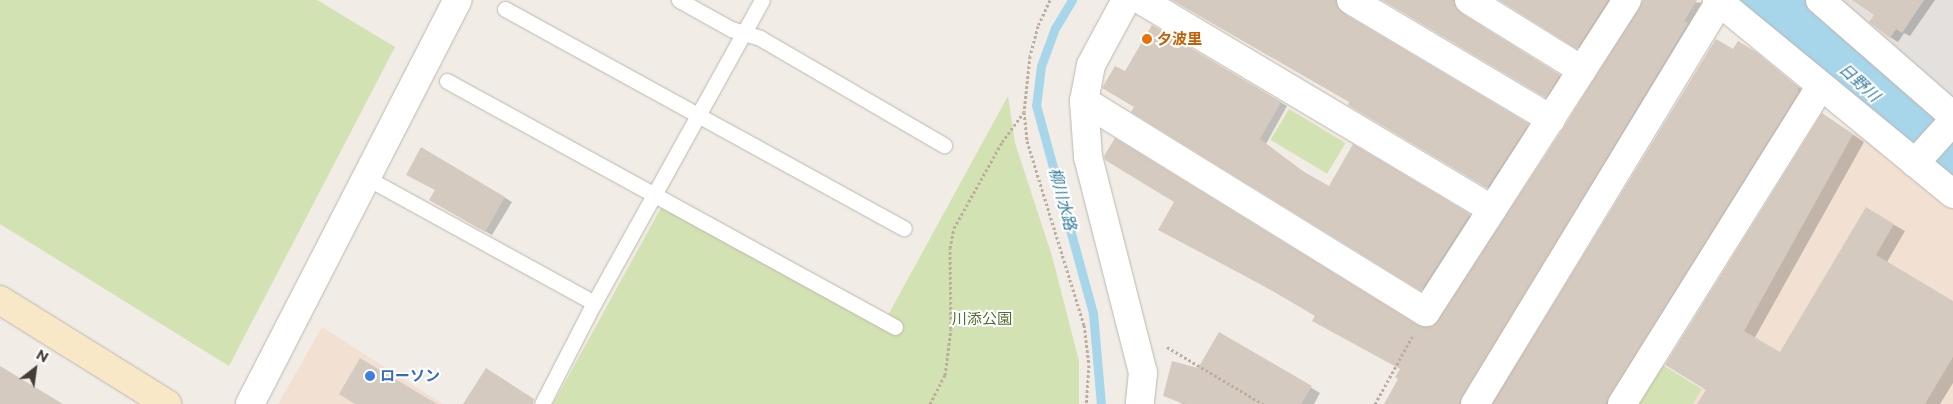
<!DOCTYPE html>
<meta charset="utf-8">
<style>
body{margin:0}
#map{position:relative;width:1953px;height:404px;overflow:hidden;background:#f1ede6;font-family:Montserrat,"Noto Sans JP",sans-serif}
div>[style]{position:absolute}
[style*='--x']{left:calc(var(--x)*1px);top:calc(var(--y)*1px);width:calc(var(--w)*1px);rotate:calc(var(--a)*1deg)}
.commercial>*{inset:0;background:#f2e1d3}
.green>*{inset:0;background:#d2e2b2;transform-origin:0 0}
.parking>*{inset:0;background:#e3e0de}
.shadow>*{inset:0;background:#0003}
.stream>*{height:9px;margin:-4.5px;padding:0 4.5px;transform-origin:4.5px;border-radius:4.5px;background:#a7d5e9}
.river>*{height:55px;margin:-27.5px;padding:0 27.5px;transform-origin:27.5px;border-radius:27.5px;background:#a7d5e9}
.building>*{inset:0;background:#d5cac0}
.path>*{height:3px;margin-top:-1.5px;transform-origin:0;background:repeating-linear-gradient(90deg,#bcad9c 0 2.5px,transparent 0 5px)}
.roads{filter:drop-shadow(0 0 1px #bfb6ad) drop-shadow(0 0 1px #bfb6ad)}
.lane>*{height:15px;margin:-7.5px;padding:0 7.5px;transform-origin:7.5px;border-radius:7.5px;background:#fff}
.street>*{height:28px;margin:-14px;padding:0 14px;transform-origin:14px;border-radius:14px;background:#fff}
.secondary>*{height:28px;margin:-14px;padding:0 14px;transform-origin:14px;border-radius:14px;background:#f9e8c8}
.dots>*{width:14px;height:14px;translate:-50% -50%;box-sizing:border-box;border:2px solid #fff;border-radius:50%}
span{translate:-50% -50%;white-space:nowrap;text-align:center;line-height:1.15;-webkit-text-stroke:4px #fff;paint-order:stroke}
.food-label{font-size:15px;color:#c56008;font-weight:700}
.left{translate:0 -50%;text-align:left}
.park-label{font-size:15px;color:#4e702f}
.shop-label{font-size:15px;color:#366cbe;font-weight:700}
.water-label{font-size:16px;color:#377e9f;font-style:italic}
.north{position:absolute;left:10px;top:344px;width:50px;height:50px;-webkit-text-stroke:4px #fff;paint-order:stroke;rotate:30deg;font-size:14px;font-weight:700;line-height:20px;text-align:center;color:#443d36}
.north::after{content:'';display:block;margin:auto;width:18px;height:22px;background:#443d36;clip-path:polygon(50% 0,100% 100%,50% 72%,0 100%)}
</style>
<div id="map">
<div class="commercial">
<div style="clip-path:polygon(1856px 130px,1953px 208px,1953px 404px,1693px 404px,1718px 362px,1725px 365px)"></div>
<div style="clip-path:polygon(322px 327px,443px 404px,278px 404px)"></div>
</div>
<div class="green">
<div style="clip-path:polygon(0 0,317px 0,395px 47px,229px 366px,0 224px)"></div>
<div style="clip-path:polygon(1008px 96px,1015px 143px,1052px 256px,1079px 361px,1079px 404px,553px 404px,662px 206px,881px 328px)"></div>
<div style="left:1289px;top:109px;width:66px;height:36px;rotate:31deg"></div>
<div style="clip-path:polygon(1663px 365px,1702px 389px,1693px 404px,1638px 404px)"></div>
</div>
<div class="parking">
<div style="clip-path:polygon(1820px 0,1953px 0,1953px 116px)"></div>
</div>
<div class="shadow">
<div style="clip-path:polygon(1174px 0,1344px 0,1343px 12px,1350px 19px,1534px 129px,1494px 191px,1350px 104px,1351px 102px)"></div>
<div style="clip-path:polygon(1384px 0,1462px 0,1461px 12px,1467px 19px,1566px 80px,1553px 100px)"></div>
<div style="clip-path:polygon(1501px 0,1619px 0,1584px 51px)"></div>
<div style="clip-path:polygon(1659px 0,1706px 3px,1469px 404px,1385px 404px,1400px 379px,1401px 368px,1317px 315px,1159px 229px,1418px 327px,1434px 327px)"></div>
<div style="clip-path:polygon(1867px 0,1935px 0,1910px 36px,1904px 33px,1898px 42px,1890px 37px)"></div>
<div style="clip-path:polygon(1153px 27px,1287px 106px,1266px 144px,1308px 175px,1330px 188px,1353px 146px,1476px 219px,1428px 293px,1133px 111px,1136px 106px,1125px 73px)"></div>
<div style="clip-path:polygon(1716px 40px,1734px 51px,1745px 47px,1805px 92px,1612px 404px,1492px 404px)"></div>
<div style="clip-path:polygon(1823px 115px,1864px 142px,1754px 339px,1780px 354px,1866px 209px,1905px 231px,1887px 262px,1953px 302px,1953px 383px,1940px 404px,1698px 404px,1707px 389px)"></div>
<div style="clip-path:polygon(421px 148px,512px 202px,492px 235px,430px 200px,436px 190px)"></div>
<div style="clip-path:polygon(1219px 334px,1320px 393px,1314px 404px,1183px 404px,1164px 395px,1199px 369px)"></div>
</div>
<div class="stream">
<div style="--x:1072;--y:0;--w:33;--a:121"></div>
<div style="--x:1055;--y:28;--w:40;--a:110.2"></div>
<div style="--x:1041;--y:66;--w:39;--a:97"></div>
<div style="--x:1036;--y:105;--w:216;--a:74.7"></div>
<div style="--x:1093;--y:313;--w:91;--a:85"></div>
</div>
<div class="river">
<div style="--x:1765;--y:0;--w:251;--a:41.6"></div>
</div>
<div class="building">
<div style="clip-path:polygon(1172px 0,1335px 0,1343px 13px,1529px 124px,1487px 188px,1348px 105px,1349px 102px)"></div>
<div style="clip-path:polygon(1382px 0,1453px 0,1461px 13px,1560px 75px,1546px 98px)"></div>
<div style="clip-path:polygon(1499px 0,1608px 0,1577px 49px)"></div>
<div style="clip-path:polygon(1643px 0,1697px 0,1684px 21px,1688px 23px,1459px 404px,1384px 404px,1398px 379px,1395px 377px,1400px 369px,1312px 321px,1315px 316px,1264px 286px,1158px 230px,1174px 202px,1105px 160px,1104px 156px,1115px 138px,1418px 325px,1433px 326px,1564px 127px)"></div>
<div style="clip-path:polygon(1852px 0,1924px 0,1902px 33px,1896px 29px,1890px 38px,1869px 22px,1874px 15px)"></div>
<div style="clip-path:polygon(1152px 25px,1281px 102px,1260px 139px,1301px 170px,1329px 186px,1353px 144px,1470px 214px,1421px 291px,1131px 112px,1134px 107px,1102px 88px,1115px 66px,1125px 71px)"></div>
<div style="clip-path:polygon(1716px 39px,1733px 49px,1738px 41px,1756px 52px,1798px 87px,1798px 93px,1605px 404px,1493px 404px)"></div>
<div style="clip-path:polygon(1822px 113px,1853px 134px,1744px 331px,1780px 352px,1866px 207px,1894px 224px,1876px 255px,1953px 301px,1953px 357px,1925px 404px,1697px 404px,1706px 390px,1665px 365px)"></div>
<div style="clip-path:polygon(421px 147px,505px 197px,485px 232px,429px 200px,435px 190px,406px 175px)"></div>
<div style="clip-path:polygon(1219px 332px,1312px 386px,1301px 404px,1185px 404px,1163px 396px,1172px 361px,1198px 368px)"></div>
<div style="clip-path:polygon(360px 358px,437px 404px,355px 404px,339px 394px)"></div>
<div style="clip-path:polygon(0 366px,63px 404px,0 404px)"></div>
<div style="clip-path:polygon(486px 368px,534px 399px,533px 404px,463px 404px)"></div>
</div>
<div class="path">
<div style="--x:1050;--y:0;--w:29;--a:115"></div>
<div style="--x:1038;--y:26;--w:31;--a:105"></div>
<div style="--x:1030;--y:56;--w:56;--a:96.1"></div>
<div style="--x:1024;--y:112;--w:29;--a:84"></div>
<div style="--x:1027;--y:141;--w:193;--a:72.8"></div>
<div style="--x:1084;--y:325;--w:40;--a:82.9"></div>
<div style="--x:1089;--y:365;--w:39;--a:94"></div>
<div style="--x:1167;--y:347;--w:112;--a:30.7"></div>
<div style="--x:930;--y:404;--w:33;--a:-63"></div>
<div style="--x:945;--y:375;--w:46;--a:-82.6"></div>
<div style="--x:951;--y:329;--w:81;--a:-90.7"></div>
<div style="--x:950;--y:248;--w:20;--a:-79"></div>
<div style="--x:954;--y:228;--w:98;--a:-60.8"></div>
<div style="--x:1002;--y:142;--w:37;--a:-54"></div>
<div style="--x:1375;--y:404;--w:77;--a:-61.1"></div>
</div>
<div class="roads">
<div class="lane">
<div style="--x:679;--y:0;--w:60;--a:29.1"></div>
<div style="--x:731;--y:29;--w:30;--a:17"></div>
<div style="--x:760;--y:38;--w:213;--a:30.2"></div>
<div style="--x:505;--y:9;--w:455;--a:28.8"></div>
<div style="--x:447;--y:81;--w:511;--a:28.77"></div>
<div style="--x:367;--y:178;--w:259;--a:28.8"></div>
<div style="--x:542;--y:404;--w:114;--a:-62.8"></div>
<div style="--x:594;--y:303;--w:346;--a:-61"></div>
</div>
<div class="street">
<div style="--x:1126;--y:0;--w:74;--a:118.3"></div>
<div style="--x:1091;--y:65;--w:37;--a:101"></div>
<div style="--x:1084;--y:101;--w:56;--a:85.9"></div>
<div style="--x:1088;--y:157;--w:223;--a:75.7"></div>
<div style="--x:1143;--y:373;--w:31;--a:96"></div>
<div style="--x:1141;--y:0;--w:409;--a:30.8"></div>
<div style="--x:1351;--y:0;--w:233;--a:30.8"></div>
<div style="--x:1469;--y:0;--w:133;--a:31.8"></div>
<div style="--x:1717;--y:0;--w:306;--a:39.4"></div>
<div style="--x:1820;--y:0;--w:176;--a:41.1"></div>
<div style="--x:1084;--y:101;--w:402;--a:31.7"></div>
<div style="--x:1426;--y:312;--w:371;--a:-57.2"></div>
<div style="--x:1915;--y:163;--w:57;--a:-47.9"></div>
<div style="--x:250;--y:404;--w:454;--a:-62.8"></div>
<div style="--x:1475;--y:404;--w:469;--a:-58.7"></div>
<div style="--x:1622;--y:404;--w:375;--a:-58"></div>
</div>
<div class="secondary">
<div style="--x:0;--y:300;--w:197;--a:31.9"></div>
</div>
</div>
<div class="dots">
<div style="left:1147px;top:39px;background:#e8710a"></div>
<div style="left:370px;top:376px;background:#3f7fe0"></div>
</div>
<div class="food-label">
<span class="left" style="left:1157px;top:39px">夕波里</span>
</div>
<div class="park-label">
<span style="left:982px;top:319px">川添公園</span>
</div>
<div class="shop-label">
<span class="left" style="left:380px;top:376px">ローソン</span>
</div>
<div class="water-label">
<span style="left:1859px;top:83px;rotate:42deg">日野川</span>
<span style="left:1062px;top:199px;rotate:75deg">柳川水路</span>
</div>
<div class="north">N</div>
</div>
